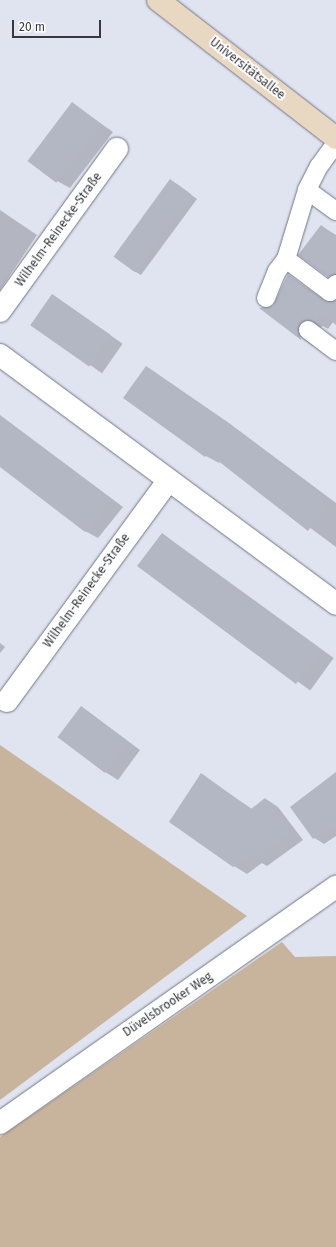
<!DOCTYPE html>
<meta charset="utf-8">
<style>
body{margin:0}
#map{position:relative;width:336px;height:1247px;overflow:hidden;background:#e0e4f1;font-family:"Fira Sans",sans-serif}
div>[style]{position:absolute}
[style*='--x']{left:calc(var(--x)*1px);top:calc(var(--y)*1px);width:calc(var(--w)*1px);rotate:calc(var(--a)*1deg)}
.green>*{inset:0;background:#c8b49c}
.shadow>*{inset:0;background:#0003;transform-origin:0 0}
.building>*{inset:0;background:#b3b7c4;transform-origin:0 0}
.roads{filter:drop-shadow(0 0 1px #727581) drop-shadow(0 0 1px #727581)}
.lane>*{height:18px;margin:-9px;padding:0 9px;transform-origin:9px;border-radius:9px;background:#fff}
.street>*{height:22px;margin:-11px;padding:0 11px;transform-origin:11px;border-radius:11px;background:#fff}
.secondary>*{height:22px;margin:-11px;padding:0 11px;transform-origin:11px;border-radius:11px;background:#e8d8c2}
span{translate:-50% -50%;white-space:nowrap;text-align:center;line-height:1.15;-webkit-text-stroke:4px #fff;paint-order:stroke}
.street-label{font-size:12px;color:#37393e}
.scale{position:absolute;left:12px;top:20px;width:89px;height:18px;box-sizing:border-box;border:2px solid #37393e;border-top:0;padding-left:5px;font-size:12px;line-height:14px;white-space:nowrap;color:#37393e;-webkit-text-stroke:3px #fff;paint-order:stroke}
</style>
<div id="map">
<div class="green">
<div style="clip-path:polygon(0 745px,247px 916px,0 1100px)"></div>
<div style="clip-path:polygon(282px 942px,295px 957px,336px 956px,336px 1247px,0 1247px,0 1137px)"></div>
</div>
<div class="shadow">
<div style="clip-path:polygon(72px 103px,113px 132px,70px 188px,57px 181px)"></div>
<div style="clip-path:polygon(177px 184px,197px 199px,141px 275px,134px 271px)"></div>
<div style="clip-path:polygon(0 210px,37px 235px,0 290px)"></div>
<div style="clip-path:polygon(321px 226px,336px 235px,336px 281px,329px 277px)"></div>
<div style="clip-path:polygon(289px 275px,327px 302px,336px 301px,336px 324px,333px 322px,328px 329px,323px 326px,313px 331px,310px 337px,313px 346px,261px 308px,273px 307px)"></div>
<div style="left:53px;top:295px;width:85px;height:36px;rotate:35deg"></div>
<div style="clip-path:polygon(147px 367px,241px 432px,336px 503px,336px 547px,220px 461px,219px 463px,206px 456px,124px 398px)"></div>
<div style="clip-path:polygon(0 415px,123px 507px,98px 538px,85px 531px,0 462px)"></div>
<div style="left:163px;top:534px;width:211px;height:40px;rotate:36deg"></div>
<div style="clip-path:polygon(0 643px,5px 647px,0 653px)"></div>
<div style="clip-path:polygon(82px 707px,140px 750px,118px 780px,105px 772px)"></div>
<div style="clip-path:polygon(336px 774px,336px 836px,324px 844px,313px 837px)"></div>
<div style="clip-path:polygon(201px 775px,252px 809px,266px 799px,278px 807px,303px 840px,267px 866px,262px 863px,247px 874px,234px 866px)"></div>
</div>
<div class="building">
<div style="left:72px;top:102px;width:36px;height:74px;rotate:37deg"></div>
<div style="left:170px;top:179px;width:26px;height:96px;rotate:36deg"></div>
<div style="clip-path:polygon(321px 225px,336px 236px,336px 274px,328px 277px,298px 255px)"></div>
<div style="clip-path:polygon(288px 274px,324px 301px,336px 300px,336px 325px,321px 313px,314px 322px,304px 320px,298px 328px,301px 340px,259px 308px,273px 306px)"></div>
<div style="left:52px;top:294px;width:72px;height:38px;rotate:35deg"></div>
<div style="clip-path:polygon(146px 366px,229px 423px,330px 502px,308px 531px,208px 453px,205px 457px,123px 398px)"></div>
<div style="clip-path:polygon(0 416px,111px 499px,85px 532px,0 467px)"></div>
<div style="clip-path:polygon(162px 533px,225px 582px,321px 651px,296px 684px,137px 566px)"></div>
<div style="left:81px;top:706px;width:59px;height:39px;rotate:37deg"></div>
<div style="clip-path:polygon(336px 772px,336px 823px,313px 839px,290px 807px)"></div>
<div style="clip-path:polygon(201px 773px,251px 809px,265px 798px,291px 832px,254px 860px,251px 855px,233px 867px,169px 822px)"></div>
</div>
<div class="roads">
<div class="lane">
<div style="--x:336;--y:143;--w:29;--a:126"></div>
<div style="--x:319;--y:166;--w:27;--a:117"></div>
<div style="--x:307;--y:190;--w:36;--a:36"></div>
<div style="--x:307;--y:190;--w:72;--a:106.9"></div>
<div style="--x:286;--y:259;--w:55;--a:36.9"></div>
<div style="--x:330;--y:292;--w:10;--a:-53"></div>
<div style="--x:266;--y:298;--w:29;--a:-68"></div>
<div style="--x:277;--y:271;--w:15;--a:-53"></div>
<div style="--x:308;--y:330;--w:35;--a:37"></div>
</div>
<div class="street">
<div style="--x:0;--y:311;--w:200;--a:-54.2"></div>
<div style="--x:0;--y:355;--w:418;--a:36.5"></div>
<div style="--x:7;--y:701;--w:273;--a:-53.8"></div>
<div style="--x:0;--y:1123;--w:411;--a:-35.1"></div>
</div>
<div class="secondary">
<div style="--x:158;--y:0;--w:225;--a:37.8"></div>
</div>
</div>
<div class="street-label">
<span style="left:247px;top:69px;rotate:38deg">Universitätsallee</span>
<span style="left:59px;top:230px;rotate:-54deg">Wilhelm-Reinecke-Straße</span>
<span style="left:87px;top:591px;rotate:-54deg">Wilhelm-Reinecke-Straße</span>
<span style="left:168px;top:1005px;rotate:-34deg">Düvelsbrooker Weg</span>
</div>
<div class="scale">20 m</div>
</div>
